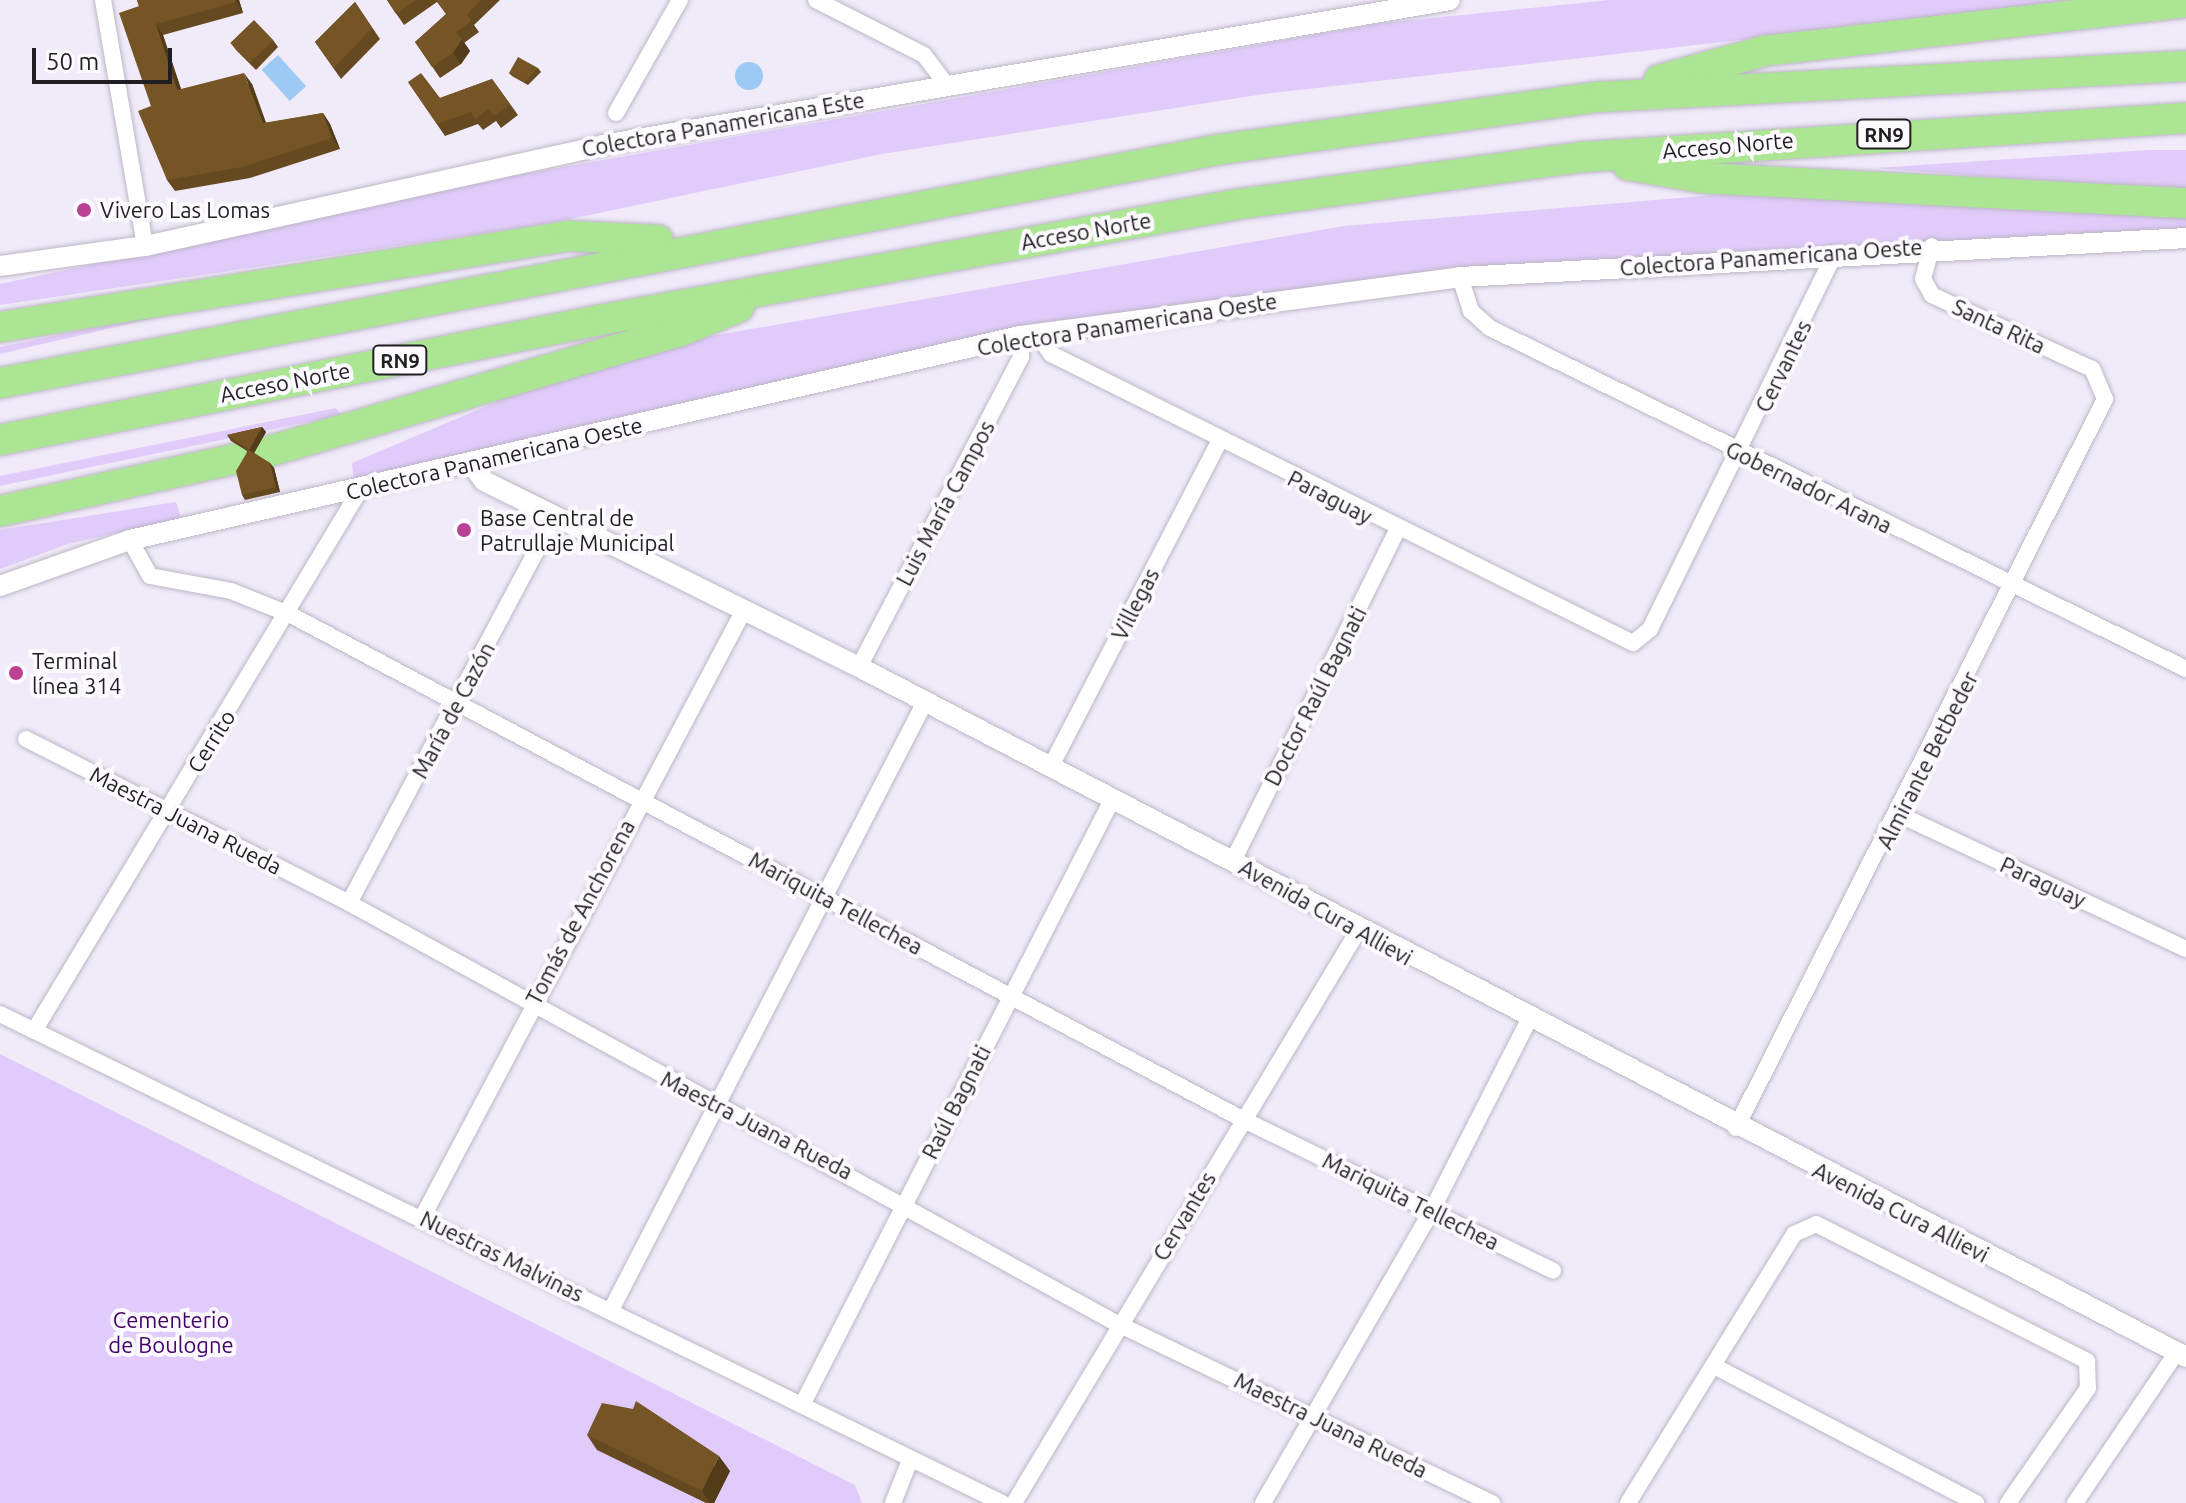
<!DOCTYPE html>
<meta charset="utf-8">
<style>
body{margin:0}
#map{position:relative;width:2186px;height:1503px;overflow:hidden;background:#f0eaf9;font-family:Ubuntu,sans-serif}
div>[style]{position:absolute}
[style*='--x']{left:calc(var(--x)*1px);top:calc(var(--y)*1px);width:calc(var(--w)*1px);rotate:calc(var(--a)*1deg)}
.green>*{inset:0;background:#e1cbfb}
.water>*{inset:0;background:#9ccaf4;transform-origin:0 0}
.round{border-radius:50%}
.roads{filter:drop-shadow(0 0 2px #bcb6c5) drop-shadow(0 0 2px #bcb6c5)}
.minor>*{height:16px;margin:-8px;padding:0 8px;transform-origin:8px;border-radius:8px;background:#fff}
.tertiary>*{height:20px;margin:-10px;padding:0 10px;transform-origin:10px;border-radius:10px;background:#fff}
.motorway>*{height:30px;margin:-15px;padding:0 15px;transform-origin:15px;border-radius:15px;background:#ace694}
.wall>*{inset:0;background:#654920}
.shaded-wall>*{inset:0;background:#523c1a}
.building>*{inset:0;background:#755525;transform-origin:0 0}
.dots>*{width:22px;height:22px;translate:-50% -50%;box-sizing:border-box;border:4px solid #fcf9ff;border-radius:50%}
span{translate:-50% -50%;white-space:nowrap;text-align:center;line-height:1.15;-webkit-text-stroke:8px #fcf9ff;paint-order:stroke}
.shield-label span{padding:2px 6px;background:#fcf9ff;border:2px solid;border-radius:6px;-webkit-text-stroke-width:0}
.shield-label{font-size:20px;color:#201e23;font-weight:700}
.street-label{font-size:22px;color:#201e23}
.poi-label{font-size:22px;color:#201e23}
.left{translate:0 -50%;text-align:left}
.park-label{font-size:22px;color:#42006a}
.scale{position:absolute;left:32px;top:48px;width:140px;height:36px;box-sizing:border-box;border:4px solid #201e23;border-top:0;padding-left:10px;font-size:24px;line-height:28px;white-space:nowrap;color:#201e23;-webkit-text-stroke:6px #fcf9ff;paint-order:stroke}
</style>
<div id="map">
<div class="green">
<div style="clip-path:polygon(1610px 0,2093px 0,1264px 94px,882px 154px,551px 223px,0 305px,0 284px,501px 178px,1383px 23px)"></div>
<div style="clip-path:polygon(2186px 150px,2186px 192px,1876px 168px,2150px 150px)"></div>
<div style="clip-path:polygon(1821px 186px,2186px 215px,2186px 230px,1509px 267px,1020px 330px,354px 483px,352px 463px,565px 373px,648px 347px,1344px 226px)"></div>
<div style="clip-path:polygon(274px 290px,0 354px,0 347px)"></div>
<div style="clip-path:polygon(336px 408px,341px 415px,0 486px,0 476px)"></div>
<div style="clip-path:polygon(176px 502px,181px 518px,68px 544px,0 569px,0 530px)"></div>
<div style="clip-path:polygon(0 1054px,855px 1485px,862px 1503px,0 1503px)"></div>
</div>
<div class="water">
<div style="left:278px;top:55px;width:42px;height:22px;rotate:48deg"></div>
<div class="round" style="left:735px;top:62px;width:28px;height:28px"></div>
</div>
<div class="roads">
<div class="minor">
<div style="--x:103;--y:0;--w:250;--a:80.3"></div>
<div style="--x:816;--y:0;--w:121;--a:27"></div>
<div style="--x:924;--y:55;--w:36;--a:53"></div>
<div style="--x:616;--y:113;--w:130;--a:-60.5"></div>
<div style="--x:1460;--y:277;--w:36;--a:72"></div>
<div style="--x:1471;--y:311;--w:25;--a:42"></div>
<div style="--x:1490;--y:328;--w:775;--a:26.1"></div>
<div style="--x:1037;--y:334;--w:24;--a:55"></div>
<div style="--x:1051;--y:354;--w:650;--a:26.41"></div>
<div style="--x:1633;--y:643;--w:22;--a:-39"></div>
<div style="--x:1650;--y:629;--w:419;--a:-63.8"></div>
<div style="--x:130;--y:540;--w:41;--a:60.9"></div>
<div style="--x:150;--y:576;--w:82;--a:10.5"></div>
<div style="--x:231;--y:591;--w:65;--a:21.8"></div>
<div style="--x:291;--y:615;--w:1076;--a:27.92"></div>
<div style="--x:1242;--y:1119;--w:346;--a:26"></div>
<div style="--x:859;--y:667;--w:350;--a:-62.4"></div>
<div style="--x:1021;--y:357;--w:21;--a:-93"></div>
<div style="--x:26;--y:739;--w:362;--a:26.9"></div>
<div style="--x:349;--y:903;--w:877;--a:28.7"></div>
<div style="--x:1118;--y:1324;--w:415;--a:25.6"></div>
<div style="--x:1050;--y:768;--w:369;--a:-62.6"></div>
<div style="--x:1900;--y:815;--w:316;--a:25.1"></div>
<div style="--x:1233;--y:861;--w:369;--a:-63.6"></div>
<div style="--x:349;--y:903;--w:439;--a:-62"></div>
<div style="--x:0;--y:1014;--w:1115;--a:26.01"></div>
<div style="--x:34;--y:1031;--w:632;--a:-58.93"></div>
<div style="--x:1736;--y:1128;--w:817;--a:-63.15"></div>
<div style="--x:2105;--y:399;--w:33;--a:-113"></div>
<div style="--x:2092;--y:369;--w:176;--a:-155.2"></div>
<div style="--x:1932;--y:295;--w:18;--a:-119"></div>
<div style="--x:1923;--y:279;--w:34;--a:-75"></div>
<div style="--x:423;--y:1216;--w:686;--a:-62.09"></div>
<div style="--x:611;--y:1310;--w:684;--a:-62.69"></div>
<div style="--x:1714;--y:1366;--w:296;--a:27.6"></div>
<div style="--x:802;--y:1405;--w:680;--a:-62.87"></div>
<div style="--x:893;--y:1503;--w:46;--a:-68.4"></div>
<div style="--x:1014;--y:1503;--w:667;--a:-58.98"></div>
<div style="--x:1263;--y:1503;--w:338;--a:-60"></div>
<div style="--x:1432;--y:1210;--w:213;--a:-63"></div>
<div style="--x:1628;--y:1503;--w:316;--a:-58.3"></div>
<div style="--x:1794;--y:1234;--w:24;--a:-24"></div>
<div style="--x:1816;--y:1224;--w:304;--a:26.8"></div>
<div style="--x:2087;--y:1361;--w:27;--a:88"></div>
<div style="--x:2088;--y:1388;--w:140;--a:124.8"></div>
<div style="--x:2075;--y:1503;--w:182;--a:-56"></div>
</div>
<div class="tertiary">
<div style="--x:0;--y:266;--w:146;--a:-7.9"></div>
<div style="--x:145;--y:246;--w:469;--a:-12.4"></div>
<div style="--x:603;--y:145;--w:859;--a:-9.71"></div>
<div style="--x:471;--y:463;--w:22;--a:54"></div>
<div style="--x:484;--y:481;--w:419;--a:26.4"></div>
<div style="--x:859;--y:667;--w:1496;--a:27.47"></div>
<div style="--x:0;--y:586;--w:138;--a:-19.5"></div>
<div style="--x:130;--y:540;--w:913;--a:-12.91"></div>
<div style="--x:1020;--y:336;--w:444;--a:-7.6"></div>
<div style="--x:1460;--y:277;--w:727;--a:-3.07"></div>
</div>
<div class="motorway">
<div style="--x:1659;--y:80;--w:109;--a:-15.4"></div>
<div style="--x:1764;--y:51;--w:425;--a:-6.6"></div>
<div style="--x:1628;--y:165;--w:76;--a:9.8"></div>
<div style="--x:1703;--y:178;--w:484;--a:3"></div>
<div style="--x:0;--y:327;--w:575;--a:-9.1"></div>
<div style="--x:568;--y:236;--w:90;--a:2.5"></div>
<div style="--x:0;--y:383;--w:1244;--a:-10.84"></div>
<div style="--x:1222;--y:149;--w:381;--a:-7.9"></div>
<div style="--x:1599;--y:97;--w:588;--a:-3.02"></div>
<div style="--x:0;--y:440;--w:617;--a:-11.31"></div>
<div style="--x:605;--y:319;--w:644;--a:-10.28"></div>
<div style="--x:1239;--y:204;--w:347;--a:-7.8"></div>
<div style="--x:1583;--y:157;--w:604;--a:-3.7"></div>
<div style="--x:270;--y:451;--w:425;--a:-16.3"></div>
<div style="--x:678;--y:332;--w:66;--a:-22.3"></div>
<div style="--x:0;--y:511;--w:241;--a:-12.5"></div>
</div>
</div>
<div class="wall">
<div style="clip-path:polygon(137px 0,239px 0,243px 13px,163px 35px,181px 89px,252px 84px,266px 123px,323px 113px,330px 124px,340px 149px,250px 178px,175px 191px,167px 180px,151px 106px,139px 6px)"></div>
<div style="clip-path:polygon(387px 0,500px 0,474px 25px,479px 32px,464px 43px,470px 51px,461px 64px,440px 78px,415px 42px,446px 14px,437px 2px,404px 25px)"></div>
<div style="clip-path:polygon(355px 2px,380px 39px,341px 79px,315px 42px)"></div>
<div style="clip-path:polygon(273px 40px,278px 47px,256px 70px,236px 50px,231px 43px)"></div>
<div style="clip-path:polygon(538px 68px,541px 72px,528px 85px,512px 76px,509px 73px)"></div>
<div style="clip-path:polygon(492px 79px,518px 115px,501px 128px,496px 121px,483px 130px,478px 124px,445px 136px,408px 82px,440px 98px)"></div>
<div style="clip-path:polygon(262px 427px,266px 432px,254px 453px,270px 463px,274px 468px,280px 492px,245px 500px,242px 495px,247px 451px,231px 441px,227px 435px)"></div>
<div style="clip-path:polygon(587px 1435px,730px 1471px,714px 1503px,706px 1503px,597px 1450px)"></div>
</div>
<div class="shaded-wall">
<div style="clip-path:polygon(235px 0,239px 0,243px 13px,236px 2px)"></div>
<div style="clip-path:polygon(156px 24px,163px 35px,185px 101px,177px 90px)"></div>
<div style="clip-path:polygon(462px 39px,470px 51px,461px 64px,453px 53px)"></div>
<div style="clip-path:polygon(244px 73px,252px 84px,270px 134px,263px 123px)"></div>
<div style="clip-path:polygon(323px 113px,330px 124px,340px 149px,332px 138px)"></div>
<div style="clip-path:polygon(262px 427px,266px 432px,253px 455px,249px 450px)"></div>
<div style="clip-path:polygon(270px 463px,274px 468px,280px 492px,276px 487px)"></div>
<div style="clip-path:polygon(719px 1456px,730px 1471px,714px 1503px,710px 1503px,702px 1491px)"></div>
</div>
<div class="building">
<div style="clip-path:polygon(137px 0,235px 0,236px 2px,156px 24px,177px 90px,244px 73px,263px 123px,323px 113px,332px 138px,242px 167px,167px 180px,138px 111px,151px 106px,119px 13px,139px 6px)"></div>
<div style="clip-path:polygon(387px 0,416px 0,396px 14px)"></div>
<div style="clip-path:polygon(436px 0,481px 0,467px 14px,471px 21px,456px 32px,462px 39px,453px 53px,432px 67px,415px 42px,447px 14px)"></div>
<div style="clip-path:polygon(355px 2px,372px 28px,334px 68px,315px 42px)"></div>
<div style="left:254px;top:20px;width:28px;height:33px;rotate:46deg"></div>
<div style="clip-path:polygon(518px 57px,538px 68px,525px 82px,509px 73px)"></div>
<div style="clip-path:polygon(421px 73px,440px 98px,492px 79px,510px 104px,494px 116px,488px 109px,475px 119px,471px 112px,437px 124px,408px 82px)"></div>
<div style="clip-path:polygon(262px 427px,249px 450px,270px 463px,276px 487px,242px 495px,236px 471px,249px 449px,227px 435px)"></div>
<div style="clip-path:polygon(636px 1401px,719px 1456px,702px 1491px,587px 1435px,602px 1403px,633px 1409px)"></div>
</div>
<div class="dots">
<div style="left:84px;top:210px;background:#bb4195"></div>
<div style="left:464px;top:530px;background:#bb4195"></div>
<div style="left:16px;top:673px;background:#bb4195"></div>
</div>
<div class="shield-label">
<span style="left:1884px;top:134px">RN9</span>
<span style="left:400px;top:360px">RN9</span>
</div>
<div class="street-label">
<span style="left:723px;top:124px;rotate:-10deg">Colectora Panamericana Este</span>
<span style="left:1728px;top:145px;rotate:-5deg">Acceso Norte</span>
<span style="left:1086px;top:231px;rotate:-10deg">Acceso Norte</span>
<span style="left:1771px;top:257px;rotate:-4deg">Colectora Panamericana Oeste</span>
<span style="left:1127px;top:324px;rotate:-9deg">Colectora Panamericana Oeste</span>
<span style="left:1999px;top:326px;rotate:25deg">Santa Rita</span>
<span style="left:1783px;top:366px;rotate:-64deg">Cervantes</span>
<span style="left:285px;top:382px;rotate:-11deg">Acceso Norte</span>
<span style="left:494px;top:458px;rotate:-13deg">Colectora Panamericana Oeste</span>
<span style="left:1809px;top:487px;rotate:26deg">Gobernador Arana</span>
<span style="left:1330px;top:497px;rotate:27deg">Paraguay</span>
<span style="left:945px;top:503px;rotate:-62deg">Luis María Campos</span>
<span style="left:1135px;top:604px;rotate:-63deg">Villegas</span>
<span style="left:1315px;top:696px;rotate:-63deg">Doctor Raúl Bagnati</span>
<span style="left:453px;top:710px;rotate:-62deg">María de Cazón</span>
<span style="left:211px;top:741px;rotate:-58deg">Cerrito</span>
<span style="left:1927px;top:760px;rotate:-63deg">Almirante Betbeder</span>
<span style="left:186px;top:820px;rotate:27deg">Maestra Juana Rueda</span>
<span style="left:2043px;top:882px;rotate:25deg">Paraguay</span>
<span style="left:836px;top:903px;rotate:28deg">Mariquita Tellechea</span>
<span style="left:580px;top:912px;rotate:-62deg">Tomás de Anchorena</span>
<span style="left:1326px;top:912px;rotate:29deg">Avenida Cura Allievi</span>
<span style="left:956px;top:1102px;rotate:-63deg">Raúl Bagnati</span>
<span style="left:757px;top:1125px;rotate:27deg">Maestra Juana Rueda</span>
<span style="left:1411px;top:1201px;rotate:26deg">Mariquita Tellechea</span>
<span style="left:1901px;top:1212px;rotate:27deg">Avenida Cura Allievi</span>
<span style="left:1184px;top:1216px;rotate:-59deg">Cervantes</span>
<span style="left:502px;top:1256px;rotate:26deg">Nuestras Malvinas</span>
<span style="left:1331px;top:1425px;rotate:26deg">Maestra Juana Rueda</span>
</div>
<div class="poi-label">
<span class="left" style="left:100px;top:210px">Vivero Las Lomas</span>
<span class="left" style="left:480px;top:530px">Base Central de<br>Patrullaje Municipal</span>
<span class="left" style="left:32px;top:673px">Terminal<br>línea 314</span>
</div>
<div class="park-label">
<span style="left:171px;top:1332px">Cementerio<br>de Boulogne</span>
</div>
<div class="scale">50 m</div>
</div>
